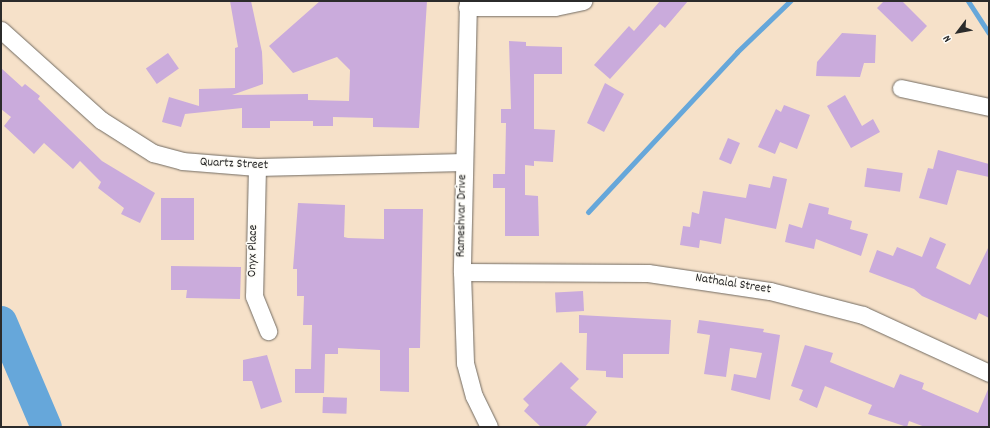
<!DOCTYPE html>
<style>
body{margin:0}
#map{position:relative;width:990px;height:428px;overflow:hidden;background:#f6e1c9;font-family:Dekko,sans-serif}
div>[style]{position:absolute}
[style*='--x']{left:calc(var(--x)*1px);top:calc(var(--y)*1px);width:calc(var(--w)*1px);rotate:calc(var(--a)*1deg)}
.stream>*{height:5px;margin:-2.5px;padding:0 2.5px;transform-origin:2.5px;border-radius:2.5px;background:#66a7da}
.river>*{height:31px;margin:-15.5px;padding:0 15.5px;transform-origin:15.5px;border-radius:15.5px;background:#66a7da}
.building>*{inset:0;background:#caabdc;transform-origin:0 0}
.roads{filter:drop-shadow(0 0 1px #726b62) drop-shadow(0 0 1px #726b62)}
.street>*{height:17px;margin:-8.5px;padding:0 8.5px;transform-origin:8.5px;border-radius:8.5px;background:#fff}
span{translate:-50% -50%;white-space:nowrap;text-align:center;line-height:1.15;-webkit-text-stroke:3px #fdfcf7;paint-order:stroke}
.street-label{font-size:13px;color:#2b2b2b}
.frame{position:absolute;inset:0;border:2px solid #2b2b2b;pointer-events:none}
.north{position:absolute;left:938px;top:12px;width:40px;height:40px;-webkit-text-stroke:3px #fdfcf7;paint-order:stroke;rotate:238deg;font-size:11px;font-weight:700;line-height:16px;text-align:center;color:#2b2b2b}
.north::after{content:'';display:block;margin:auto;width:14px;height:18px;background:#2b2b2b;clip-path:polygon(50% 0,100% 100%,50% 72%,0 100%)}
</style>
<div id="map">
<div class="stream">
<div style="--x:968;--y:1;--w:38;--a:57"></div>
<div style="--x:588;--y:212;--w:219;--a:-47"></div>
<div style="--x:737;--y:52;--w:74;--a:-43.9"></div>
</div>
<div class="river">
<div style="--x:1;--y:321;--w:115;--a:67"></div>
</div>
<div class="building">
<div style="clip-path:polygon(230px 1px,251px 1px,262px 52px,263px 75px,263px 84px,232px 95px,308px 94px,308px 100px,349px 101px,350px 70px,337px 57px,293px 73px,269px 46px,320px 1px,427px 1px,419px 128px,373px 127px,373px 118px,333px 117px,333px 126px,313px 126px,313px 121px,270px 121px,270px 128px,242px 128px,242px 108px,185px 114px,181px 127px,162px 122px,169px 97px,199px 106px,199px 89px,235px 88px,235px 48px,238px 47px)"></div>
<div style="clip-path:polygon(660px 1px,688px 1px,665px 28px,660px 24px,610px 79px,594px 65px,629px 26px,634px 31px)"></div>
<div style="clip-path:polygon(884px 1px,902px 1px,927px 26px,912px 42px,877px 8px)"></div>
<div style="clip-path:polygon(842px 33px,876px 35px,875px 63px,864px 63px,860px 77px,816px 76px,817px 62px)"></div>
<div style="clip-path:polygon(509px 41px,526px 42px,526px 46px,562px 47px,562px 74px,534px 74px,534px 129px,555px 130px,553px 162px,534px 161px,534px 166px,525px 165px,525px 195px,538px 196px,539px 236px,505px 236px,505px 188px,493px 188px,493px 174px,505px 174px,506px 123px,501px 123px,501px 109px,511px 109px)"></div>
<div style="left:168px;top:53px;width:19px;height:27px;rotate:55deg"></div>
<div style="clip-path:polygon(1px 68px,22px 87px,25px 84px,40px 96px,38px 99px,102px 161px,155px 193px,140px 223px,121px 214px,124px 208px,98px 188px,101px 182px,80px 161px,73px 169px,44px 143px,34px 154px,4px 126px,11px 117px,1px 109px)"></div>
<div style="clip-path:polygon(605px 83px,624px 94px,604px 132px,587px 123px)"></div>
<div style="clip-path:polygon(845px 95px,862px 126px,873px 119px,880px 132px,851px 148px,827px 106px)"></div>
<div style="clip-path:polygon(784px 105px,810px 115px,797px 149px,780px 142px,775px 154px,758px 147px,776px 109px,781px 112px)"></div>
<div style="left:728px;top:138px;width:13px;height:23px;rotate:23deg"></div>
<div style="clip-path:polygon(938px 150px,989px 164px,989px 177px,957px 170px,947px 205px,919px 198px,928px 168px,933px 169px)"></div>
<div style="left:867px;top:168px;width:36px;height:19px;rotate:8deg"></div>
<div style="clip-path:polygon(773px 176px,787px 179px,776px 229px,725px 218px,721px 244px,700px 240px,699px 248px,680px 245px,683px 226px,690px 227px,692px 212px,699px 214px,703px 191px,746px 198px,749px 184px,770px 188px)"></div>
<div style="left:161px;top:198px;width:33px;height:42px"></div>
<div style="clip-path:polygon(298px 203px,345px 205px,344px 237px,348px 238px,384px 239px,384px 209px,423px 209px,420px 348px,409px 348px,409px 392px,380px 391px,380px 350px,338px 348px,338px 354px,325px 354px,324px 393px,295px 393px,295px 369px,311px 369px,312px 325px,303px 325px,304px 296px,297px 296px,297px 269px,293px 269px)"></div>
<div style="clip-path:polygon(809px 203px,829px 208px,828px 214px,852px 221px,850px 229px,868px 234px,861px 256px,816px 239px,814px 249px,785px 242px,789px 224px,802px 228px)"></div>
<div style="clip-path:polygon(930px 237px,946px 244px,936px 268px,970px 285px,989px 246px,989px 318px,979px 313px,976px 320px,922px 296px,914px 289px,869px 272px,877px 250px,893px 256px,897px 247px,922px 257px)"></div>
<div style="clip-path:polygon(171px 266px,241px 267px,240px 299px,186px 298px,187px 290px,171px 290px)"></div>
<div style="left:583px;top:291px;width:20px;height:28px;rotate:87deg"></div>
<div style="clip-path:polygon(579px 315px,671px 320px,669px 354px,623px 354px,623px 378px,606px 377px,606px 371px,586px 370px,587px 333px,579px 333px)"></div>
<div style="clip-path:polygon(699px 320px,764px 329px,763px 332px,780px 335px,770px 400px,731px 390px,734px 374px,756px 378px,762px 353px,730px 348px,726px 377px,704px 374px,710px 335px,697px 333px)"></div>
<div style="clip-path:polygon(805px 345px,833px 353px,830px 362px,894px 388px,900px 374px,924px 383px,922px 389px,978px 413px,989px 387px,989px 427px,925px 427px,909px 421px,907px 427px,868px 414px,872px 405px,825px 386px,817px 408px,799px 400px,803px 390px,791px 386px)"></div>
<div style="clip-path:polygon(267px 355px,282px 402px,261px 409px,252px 381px,243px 381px,243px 360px)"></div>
<div style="clip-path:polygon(561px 362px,579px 379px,570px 388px,597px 412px,585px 427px,541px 427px,524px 411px,529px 405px,523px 399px)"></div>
<div style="left:323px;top:397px;width:24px;height:16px;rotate:2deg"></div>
</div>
<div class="roads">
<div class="street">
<div style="--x:468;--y:1;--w:271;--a:91.3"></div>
<div style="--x:462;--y:272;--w:91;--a:88.1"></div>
<div style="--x:465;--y:363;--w:34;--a:75"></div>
<div style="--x:474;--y:396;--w:34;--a:64"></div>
<div style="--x:467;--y:7;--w:88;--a:0"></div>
<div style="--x:555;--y:7;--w:29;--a:-12"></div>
<div style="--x:1;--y:30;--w:135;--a:42"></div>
<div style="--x:101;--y:120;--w:62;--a:32.4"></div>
<div style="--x:153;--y:153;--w:30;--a:15"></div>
<div style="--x:182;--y:161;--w:75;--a:4.6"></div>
<div style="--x:257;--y:167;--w:207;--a:-1.4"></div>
<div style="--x:901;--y:88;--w:90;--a:12.2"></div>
<div style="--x:257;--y:167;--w:129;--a:91.3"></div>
<div style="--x:254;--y:296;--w:38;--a:68"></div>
<div style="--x:462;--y:272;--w:186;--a:0.3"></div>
<div style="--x:648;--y:273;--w:123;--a:8.4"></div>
<div style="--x:770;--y:291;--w:96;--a:14.5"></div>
<div style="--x:863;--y:315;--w:139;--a:24.7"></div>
</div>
</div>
<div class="street-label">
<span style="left:234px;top:165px;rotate:3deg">Quartz Street</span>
<span style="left:463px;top:216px;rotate:-89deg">Rameshvar Drive</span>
<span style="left:254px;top:251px;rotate:-89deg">Onyx Place</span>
<span style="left:733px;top:285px;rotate:9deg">Nathalal Street</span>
</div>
<div class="frame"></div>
<div class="north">N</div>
</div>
